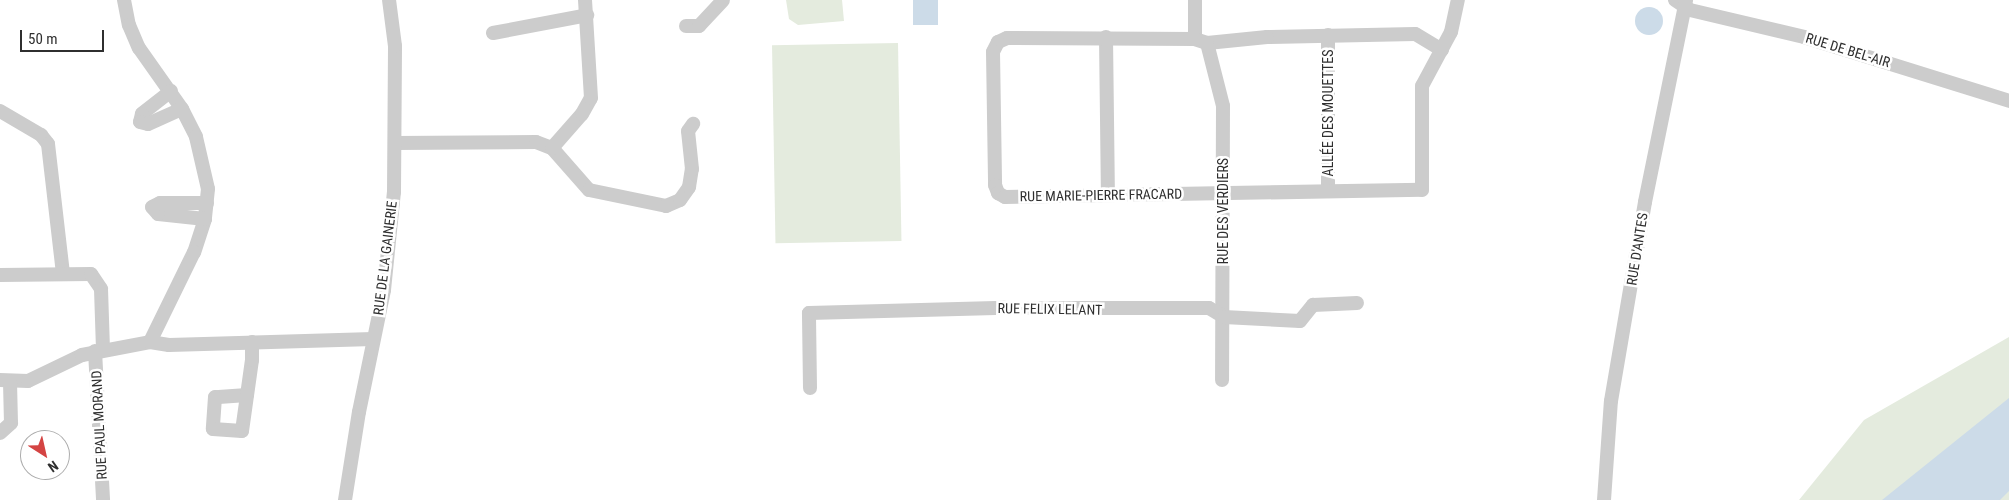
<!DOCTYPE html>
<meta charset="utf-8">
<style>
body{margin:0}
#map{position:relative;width:2009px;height:500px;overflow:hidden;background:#fff;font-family:"Roboto Condensed",sans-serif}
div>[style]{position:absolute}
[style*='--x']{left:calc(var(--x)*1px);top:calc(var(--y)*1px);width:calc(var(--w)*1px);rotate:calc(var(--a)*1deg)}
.green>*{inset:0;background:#e4ebde;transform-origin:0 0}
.water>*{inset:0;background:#ccdbe8;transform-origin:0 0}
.round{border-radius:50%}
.minor>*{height:14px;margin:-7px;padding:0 7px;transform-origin:7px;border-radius:7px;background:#ccc}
span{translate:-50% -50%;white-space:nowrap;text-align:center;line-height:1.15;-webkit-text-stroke:5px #fff;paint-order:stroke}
.street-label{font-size:14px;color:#2f2f2f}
.north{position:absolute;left:20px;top:430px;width:50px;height:50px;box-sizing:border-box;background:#fff;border:1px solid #acacac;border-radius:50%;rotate:145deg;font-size:14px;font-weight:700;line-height:20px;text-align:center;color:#2f2f2f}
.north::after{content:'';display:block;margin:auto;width:18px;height:22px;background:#d44443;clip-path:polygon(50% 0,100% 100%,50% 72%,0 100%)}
.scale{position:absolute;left:20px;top:30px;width:84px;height:22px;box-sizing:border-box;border:2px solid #2f2f2f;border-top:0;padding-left:6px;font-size:15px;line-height:18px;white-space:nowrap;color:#2f2f2f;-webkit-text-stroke:4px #fff;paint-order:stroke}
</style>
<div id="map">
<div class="green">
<div style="clip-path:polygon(786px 0,842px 0,844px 21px,798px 25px,789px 19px)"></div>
<div style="left:898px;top:43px;width:198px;height:126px;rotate:89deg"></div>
<div style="clip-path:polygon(2009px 337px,2009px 500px,1799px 500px,1864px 420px)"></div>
</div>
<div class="water">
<div style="left:913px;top:0;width:25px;height:25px"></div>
<div class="round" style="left:1635px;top:7px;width:28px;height:28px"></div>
<div style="clip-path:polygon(2009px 398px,2009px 491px,2000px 500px,1882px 500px)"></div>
</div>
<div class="minor">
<div style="--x:124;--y:0;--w:25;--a:79"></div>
<div style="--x:129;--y:25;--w:25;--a:67"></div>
<div style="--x:139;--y:48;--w:75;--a:54.8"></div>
<div style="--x:182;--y:109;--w:31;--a:63"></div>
<div style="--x:196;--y:137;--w:53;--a:77"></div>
<div style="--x:208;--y:189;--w:30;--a:96"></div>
<div style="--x:205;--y:219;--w:35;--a:108"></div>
<div style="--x:194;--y:252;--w:100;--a:116.1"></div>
<div style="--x:1675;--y:0;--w:18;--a:34"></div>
<div style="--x:1690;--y:10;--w:117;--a:13.3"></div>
<div style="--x:1804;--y:37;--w:215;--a:17.3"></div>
<div style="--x:686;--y:26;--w:13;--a:0"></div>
<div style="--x:699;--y:26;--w:35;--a:-47"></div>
<div style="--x:493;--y:33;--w:96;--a:-10.8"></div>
<div style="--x:1328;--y:35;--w:156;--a:90"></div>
<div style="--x:1106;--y:37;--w:158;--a:89.3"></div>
<div style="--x:1195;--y:39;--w:39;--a:-90"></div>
<div style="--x:1207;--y:43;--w:65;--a:75.7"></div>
<div style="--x:1223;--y:106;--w:274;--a:90.2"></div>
<div style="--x:1442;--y:50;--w:31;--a:-149"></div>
<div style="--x:1415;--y:34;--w:148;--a:178.8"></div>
<div style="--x:1267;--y:37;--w:60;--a:174.3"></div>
<div style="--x:1207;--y:43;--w:13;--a:-162"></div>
<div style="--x:1195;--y:39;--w:188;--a:-179.7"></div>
<div style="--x:1007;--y:38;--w:10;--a:156"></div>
<div style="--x:998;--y:42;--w:11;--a:117"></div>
<div style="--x:993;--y:52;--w:133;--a:89.1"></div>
<div style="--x:995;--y:185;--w:9;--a:69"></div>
<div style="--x:998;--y:193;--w:8;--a:30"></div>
<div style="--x:1005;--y:197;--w:417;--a:-1"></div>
<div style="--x:1422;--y:190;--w:104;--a:-90"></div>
<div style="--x:1422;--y:86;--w:61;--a:-61.8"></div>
<div style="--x:1451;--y:32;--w:33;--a:-78"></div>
<div style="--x:171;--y:91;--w:37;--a:142"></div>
<div style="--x:142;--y:114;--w:8;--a:104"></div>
<div style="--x:140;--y:122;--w:8;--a:14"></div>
<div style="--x:148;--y:124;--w:37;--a:-24"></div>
<div style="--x:0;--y:111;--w:48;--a:30.3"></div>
<div style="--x:41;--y:135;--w:11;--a:52"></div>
<div style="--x:48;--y:144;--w:130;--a:83.4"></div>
<div style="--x:395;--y:143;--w:141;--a:-0.4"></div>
<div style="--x:536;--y:142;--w:17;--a:21"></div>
<div style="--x:552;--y:148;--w:56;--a:48.6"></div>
<div style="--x:589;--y:190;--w:79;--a:11.7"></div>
<div style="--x:666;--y:206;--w:15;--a:-23"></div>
<div style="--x:680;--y:200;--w:16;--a:-55"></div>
<div style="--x:689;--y:187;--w:18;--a:-81"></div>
<div style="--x:692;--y:169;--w:38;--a:-96"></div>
<div style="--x:688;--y:131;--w:9;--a:-54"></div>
<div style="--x:552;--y:148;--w:45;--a:-48.6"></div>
<div style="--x:582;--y:114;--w:18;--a:-61"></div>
<div style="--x:591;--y:98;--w:98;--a:-93.5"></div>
<div style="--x:205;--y:219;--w:47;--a:-173.9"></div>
<div style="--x:158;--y:214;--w:9;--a:-131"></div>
<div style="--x:152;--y:207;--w:9;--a:-27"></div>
<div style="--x:160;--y:203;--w:47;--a:0"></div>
<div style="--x:0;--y:275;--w:91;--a:-0.6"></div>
<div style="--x:91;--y:274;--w:18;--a:56"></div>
<div style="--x:101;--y:289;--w:60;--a:88.1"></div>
<div style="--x:95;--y:351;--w:149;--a:86.9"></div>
<div style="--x:0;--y:380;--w:28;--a:2"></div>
<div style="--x:28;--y:381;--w:60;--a:-25.7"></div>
<div style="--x:82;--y:355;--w:69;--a:-10.8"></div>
<div style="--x:150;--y:342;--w:19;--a:9"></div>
<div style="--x:169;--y:345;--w:204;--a:-1.7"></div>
<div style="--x:810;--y:388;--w:75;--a:-90.8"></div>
<div style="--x:809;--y:313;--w:196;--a:-1.5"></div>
<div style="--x:1005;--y:308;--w:204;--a:0"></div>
<div style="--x:1209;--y:308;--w:17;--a:31"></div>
<div style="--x:1224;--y:317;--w:76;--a:3"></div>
<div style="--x:1300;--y:321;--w:21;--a:-51"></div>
<div style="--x:1313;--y:305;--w:44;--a:-2.6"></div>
<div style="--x:247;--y:395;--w:32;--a:176"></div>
<div style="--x:215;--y:397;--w:32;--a:94"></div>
<div style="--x:213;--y:429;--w:29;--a:4"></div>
<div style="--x:242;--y:431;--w:72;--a:-82"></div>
<div style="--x:252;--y:360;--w:18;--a:-90"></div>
<div style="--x:0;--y:433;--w:15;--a:-42"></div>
<div style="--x:11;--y:423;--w:42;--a:-91.4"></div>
<div style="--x:345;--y:500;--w:89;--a:-81"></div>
<div style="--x:359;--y:412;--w:125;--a:-78.4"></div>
<div style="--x:384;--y:290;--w:99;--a:-84.2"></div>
<div style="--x:394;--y:192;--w:146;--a:-89.6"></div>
<div style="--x:395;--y:46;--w:46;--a:-97.4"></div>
<div style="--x:1604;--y:500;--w:99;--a:-86"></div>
<div style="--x:1611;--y:401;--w:202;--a:-80.3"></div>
<div style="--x:1645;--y:202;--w:206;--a:-78.5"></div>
</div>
<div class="street-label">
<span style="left:1848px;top:50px;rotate:17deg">RUE DE BEL-AIR</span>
<span style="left:1328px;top:113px;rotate:-90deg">ALLÉE DES MOUETTES</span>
<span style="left:1101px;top:195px;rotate:-1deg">RUE MARIE-PIERRE FRACARD</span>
<span style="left:1223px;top:211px;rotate:-90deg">RUE DES VERDIERS</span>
<span style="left:1637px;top:249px;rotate:-81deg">RUE D'ANTES</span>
<span style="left:385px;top:258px;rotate:-83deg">RUE DE LA GAINERIE</span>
<span style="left:1050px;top:309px;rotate:1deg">RUE FELIX LELANT</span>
<span style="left:99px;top:425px;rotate:-93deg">RUE PAUL MORAND</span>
</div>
<div class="north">N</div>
<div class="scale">50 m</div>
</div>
